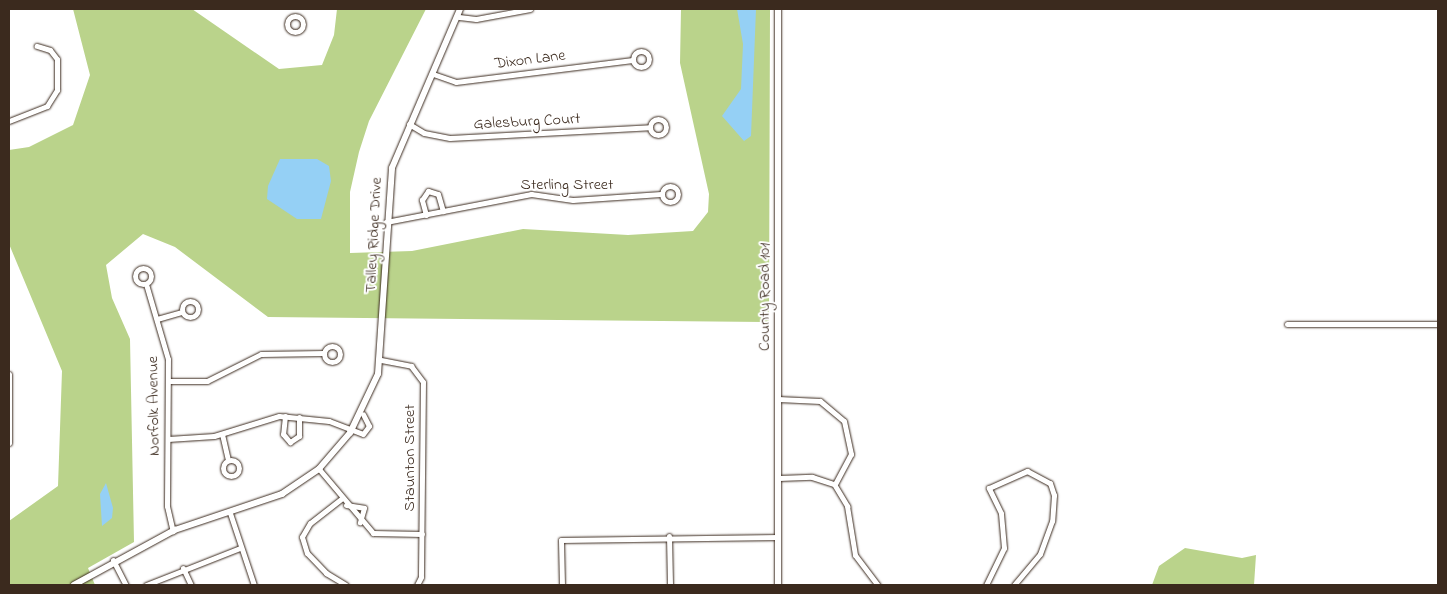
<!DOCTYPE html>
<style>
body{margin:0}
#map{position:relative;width:1447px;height:594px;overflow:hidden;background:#fff;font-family:"Indie Flower",sans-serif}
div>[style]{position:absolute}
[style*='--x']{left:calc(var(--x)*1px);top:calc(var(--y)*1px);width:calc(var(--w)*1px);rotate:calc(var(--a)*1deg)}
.green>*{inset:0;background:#bad38b}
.water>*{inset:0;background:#95d0f5}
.roads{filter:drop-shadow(0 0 1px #3b2a1e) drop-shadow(0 0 1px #3b2a1e)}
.minor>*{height:5px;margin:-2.5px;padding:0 2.5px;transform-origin:2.5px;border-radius:2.5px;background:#fff}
.minor>.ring{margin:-2.5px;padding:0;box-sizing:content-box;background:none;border:5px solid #fff;border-radius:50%}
.tertiary>*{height:5.5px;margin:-2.75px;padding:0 2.75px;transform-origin:2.75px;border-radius:2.75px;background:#fff}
span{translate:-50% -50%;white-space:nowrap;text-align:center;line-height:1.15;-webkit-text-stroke:4px #fff;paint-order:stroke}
.street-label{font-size:16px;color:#3b2a1e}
.frame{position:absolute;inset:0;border:10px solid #3b2a1e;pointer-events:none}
</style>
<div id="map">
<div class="green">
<div style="clip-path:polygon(73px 9px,192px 9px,279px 69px,322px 65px,334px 35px,337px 9px,426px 9px,369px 121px,359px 152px,350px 192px,350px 253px,412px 251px,523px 229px,628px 235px,693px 231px,708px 212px,709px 194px,680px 63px,681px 9px,770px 9px,769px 322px,268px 317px,175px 247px,143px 234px,106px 265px,112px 298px,130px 339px,134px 542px,88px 568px,95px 585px,9px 585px,9px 521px,58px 486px,62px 371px,9px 244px,9px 150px,29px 147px,73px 125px,90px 75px)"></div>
<div style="clip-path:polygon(1185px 548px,1242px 558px,1256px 555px,1254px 585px,1152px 585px,1159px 566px)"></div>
</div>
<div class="water">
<div style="clip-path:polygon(737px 9px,756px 9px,751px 136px,744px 141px,722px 116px,741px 89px,743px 44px)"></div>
<div style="clip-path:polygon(280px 159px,317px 159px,329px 166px,331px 181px,321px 219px,297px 219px,267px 199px,268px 186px)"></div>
<div style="clip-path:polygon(106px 483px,113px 508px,112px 518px,102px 526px,100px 494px)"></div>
</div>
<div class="roads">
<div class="minor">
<div class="ring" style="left:287px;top:16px;width:11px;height:11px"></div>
<div style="--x:459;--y:17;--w:17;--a:7"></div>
<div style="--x:476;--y:19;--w:55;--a:-10.5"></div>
<div class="ring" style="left:633px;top:51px;width:11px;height:11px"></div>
<div style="--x:433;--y:74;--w:24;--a:19"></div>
<div style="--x:456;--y:82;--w:178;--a:-7.1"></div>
<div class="ring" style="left:650px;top:119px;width:11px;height:11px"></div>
<div style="--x:9;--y:121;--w:41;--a:-21.5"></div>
<div style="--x:47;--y:106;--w:19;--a:-58"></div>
<div style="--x:57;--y:90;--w:31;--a:-90"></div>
<div style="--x:57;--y:59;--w:11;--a:-128"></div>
<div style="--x:50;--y:50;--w:14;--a:-163"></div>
<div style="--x:409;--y:124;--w:17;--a:31"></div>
<div style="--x:424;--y:133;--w:26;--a:11"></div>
<div style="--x:450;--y:138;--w:200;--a:-3.1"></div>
<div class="ring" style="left:662px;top:186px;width:11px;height:11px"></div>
<div style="--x:426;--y:215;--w:16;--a:-105"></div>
<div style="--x:422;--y:200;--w:11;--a:-56"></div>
<div style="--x:428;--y:191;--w:10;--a:17"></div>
<div style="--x:438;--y:194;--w:18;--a:74"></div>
<div style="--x:386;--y:222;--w:148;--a:-10.9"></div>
<div style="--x:531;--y:194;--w:42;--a:8.1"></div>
<div style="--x:573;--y:200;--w:88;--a:-3.9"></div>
<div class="ring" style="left:135px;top:268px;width:11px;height:11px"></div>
<div style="--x:146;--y:284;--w:78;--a:73.7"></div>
<div style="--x:168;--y:359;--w:147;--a:90.4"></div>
<div style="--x:167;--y:506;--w:26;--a:77"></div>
<div class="ring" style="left:182px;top:301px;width:11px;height:11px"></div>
<div style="--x:157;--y:319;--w:26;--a:-16"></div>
<div style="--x:1287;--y:324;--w:151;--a:0"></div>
<div class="ring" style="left:324px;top:346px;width:11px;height:11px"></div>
<div style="--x:381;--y:360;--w:31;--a:11"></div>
<div style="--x:411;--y:366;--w:20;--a:53"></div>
<div style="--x:423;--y:382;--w:195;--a:90.6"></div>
<div style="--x:421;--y:577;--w:9;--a:117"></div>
<div style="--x:9;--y:374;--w:69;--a:90"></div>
<div style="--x:168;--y:381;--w:39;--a:0"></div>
<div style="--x:207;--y:381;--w:60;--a:-26.6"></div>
<div style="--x:261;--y:354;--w:63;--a:-0.9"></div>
<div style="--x:778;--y:399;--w:42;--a:2.7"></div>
<div style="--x:820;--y:401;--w:31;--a:40"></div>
<div style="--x:844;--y:421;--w:34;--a:78"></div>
<div style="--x:851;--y:454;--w:34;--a:118"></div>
<div style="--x:285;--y:416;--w:18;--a:96"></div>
<div style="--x:283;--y:434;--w:11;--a:49"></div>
<div style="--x:290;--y:442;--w:11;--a:-34"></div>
<div style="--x:299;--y:436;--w:19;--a:-90"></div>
<div style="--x:222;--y:434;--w:26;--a:77"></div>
<div style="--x:168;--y:439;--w:46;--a:-3.7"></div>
<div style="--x:214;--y:436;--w:68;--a:-17.1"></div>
<div style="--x:279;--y:416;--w:50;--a:5.7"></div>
<div style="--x:329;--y:421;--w:36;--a:21"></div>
<div style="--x:363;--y:434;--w:10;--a:-53"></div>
<div style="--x:369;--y:426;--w:13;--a:-117"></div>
<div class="ring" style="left:223px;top:460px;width:11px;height:11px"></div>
<div style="--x:319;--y:469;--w:84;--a:49.8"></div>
<div style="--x:373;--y:533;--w:49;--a:1.2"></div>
<div style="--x:779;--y:478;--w:33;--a:-2"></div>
<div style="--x:812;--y:477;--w:23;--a:18"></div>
<div style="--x:834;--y:484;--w:26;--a:59"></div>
<div style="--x:847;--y:506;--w:50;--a:80.7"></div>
<div style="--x:855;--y:555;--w:38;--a:53"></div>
<div style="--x:341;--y:499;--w:39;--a:142"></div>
<div style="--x:310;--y:523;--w:16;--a:120"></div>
<div style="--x:302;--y:537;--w:17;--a:73"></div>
<div style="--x:307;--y:553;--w:28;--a:46"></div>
<div style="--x:326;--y:573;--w:23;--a:31"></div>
<div style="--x:346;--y:505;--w:18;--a:9"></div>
<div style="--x:364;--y:508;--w:15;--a:106"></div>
<div style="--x:230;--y:513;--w:76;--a:71.6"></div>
<div style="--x:669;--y:536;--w:49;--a:88.8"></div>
<div style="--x:113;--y:560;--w:28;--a:63"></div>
<div style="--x:183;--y:568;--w:19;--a:65"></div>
<div style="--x:146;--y:585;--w:101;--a:-21.5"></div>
<div style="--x:562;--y:585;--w:45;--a:-91.3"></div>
<div style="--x:561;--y:540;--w:217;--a:-0.8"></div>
<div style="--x:986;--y:585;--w:41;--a:-64.1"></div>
<div style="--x:1004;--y:548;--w:35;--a:-95"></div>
<div style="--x:1001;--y:513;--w:28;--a:-116"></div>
<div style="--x:989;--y:488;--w:42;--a:-24.1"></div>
<div style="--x:1027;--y:471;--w:26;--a:28"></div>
<div style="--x:1050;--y:483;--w:13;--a:72"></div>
<div style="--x:1054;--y:495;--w:26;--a:94"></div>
<div style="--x:1052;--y:521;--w:35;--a:110"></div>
<div style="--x:1040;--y:554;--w:40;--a:130"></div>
</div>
<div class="tertiary">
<div style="--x:74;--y:585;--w:115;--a:-28.6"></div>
<div style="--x:175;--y:530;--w:113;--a:-18.6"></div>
<div style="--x:282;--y:494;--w:45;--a:-34"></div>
<div style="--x:319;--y:469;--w:48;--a:-49.3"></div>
<div style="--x:350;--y:433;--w:65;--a:-64.6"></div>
<div style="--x:378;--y:374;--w:206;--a:-86.1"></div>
<div style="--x:392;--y:168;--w:173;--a:-66.8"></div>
<div style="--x:778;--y:585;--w:576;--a:-90"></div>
</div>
</div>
<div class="street-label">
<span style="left:530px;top:60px;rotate:-7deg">Dixon Lane</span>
<span style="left:527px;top:122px;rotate:-3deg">Galesburg Court</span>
<span style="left:567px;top:185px">Sterling Street</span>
<span style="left:374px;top:235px;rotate:-87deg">Talley Ridge Drive</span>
<span style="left:765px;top:297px;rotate:-90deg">County Road 101</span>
<span style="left:154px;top:406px;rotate:-91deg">Norfolk Avenue</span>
<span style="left:410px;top:458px;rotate:-90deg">Staunton Street</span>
</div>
<div class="frame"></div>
</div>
